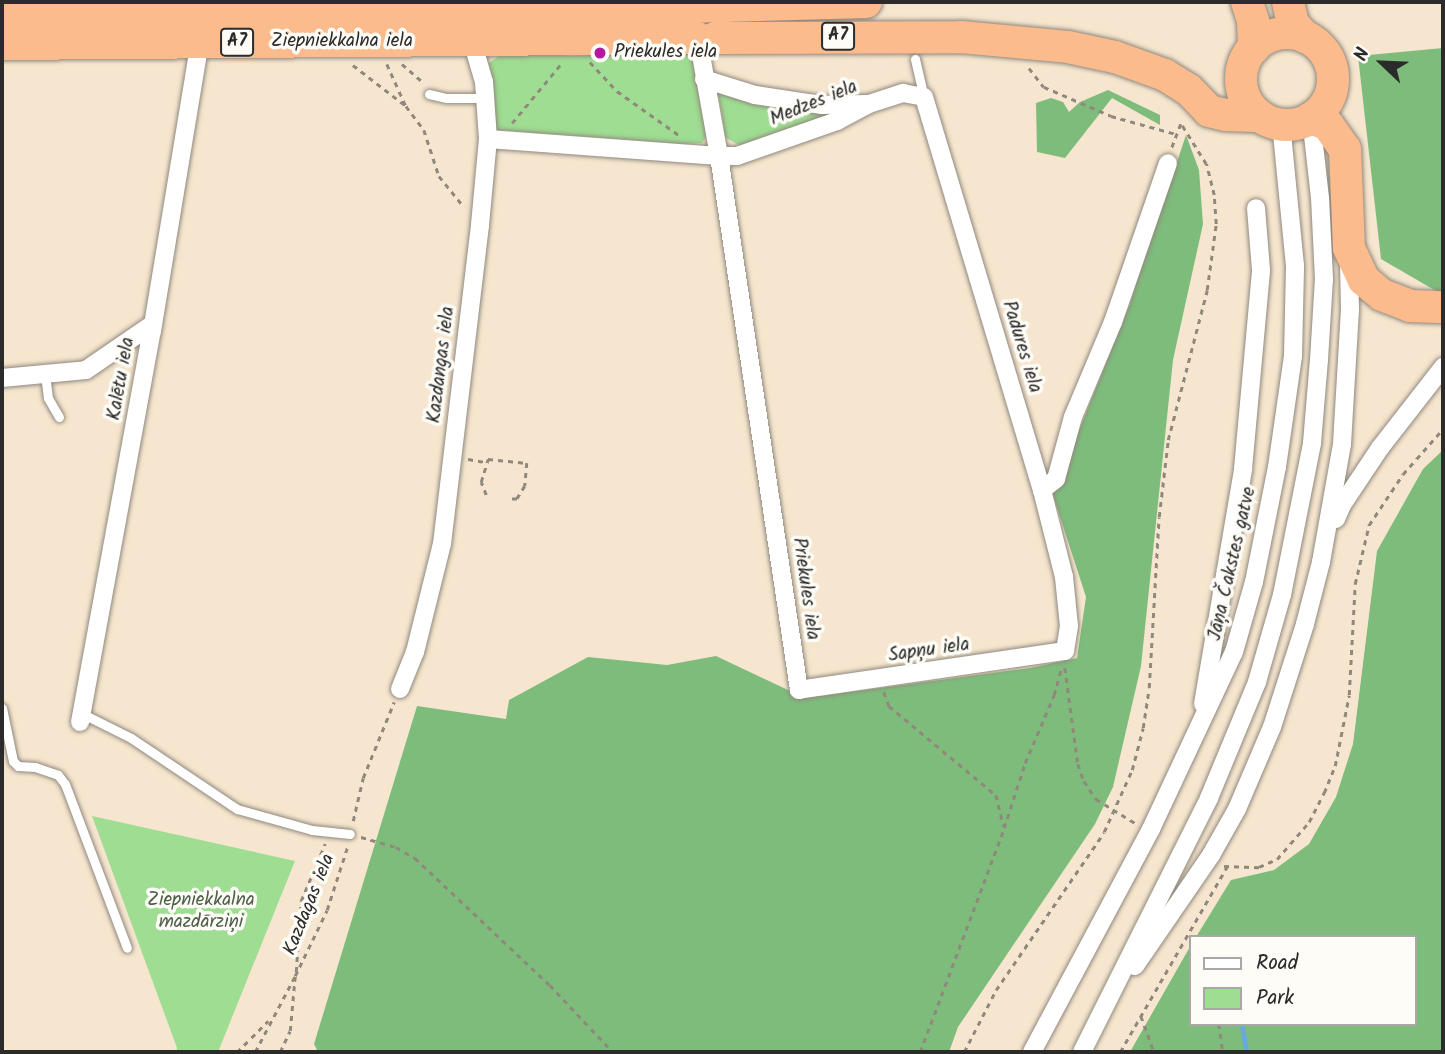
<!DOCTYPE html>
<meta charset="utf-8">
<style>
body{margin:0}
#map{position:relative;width:1445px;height:1054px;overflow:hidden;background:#f6e6cf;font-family:Kalam,sans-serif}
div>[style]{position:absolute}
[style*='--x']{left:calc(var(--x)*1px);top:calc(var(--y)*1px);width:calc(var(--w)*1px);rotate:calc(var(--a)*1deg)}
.green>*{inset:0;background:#9edd92}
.forest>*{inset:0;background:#7ebc7c}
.stream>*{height:4.5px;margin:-2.25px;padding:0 2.25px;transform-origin:2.25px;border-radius:2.25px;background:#69aadd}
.path>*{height:2.5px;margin-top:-1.25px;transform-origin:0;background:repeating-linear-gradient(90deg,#90887d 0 5px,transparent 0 10px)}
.roads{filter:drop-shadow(0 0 2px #90887d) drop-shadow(0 0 2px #90887d)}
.lane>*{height:9px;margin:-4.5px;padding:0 4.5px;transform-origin:4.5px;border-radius:4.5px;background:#fff}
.street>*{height:18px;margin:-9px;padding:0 9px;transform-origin:9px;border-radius:9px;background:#fff}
.highway>*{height:32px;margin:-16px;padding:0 16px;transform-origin:16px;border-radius:16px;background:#fbbb8d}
.highway>.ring{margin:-16px;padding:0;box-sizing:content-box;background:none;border:32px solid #fbbb8d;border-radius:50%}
.dots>*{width:19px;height:19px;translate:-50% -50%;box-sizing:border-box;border:4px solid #fdfcf7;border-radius:50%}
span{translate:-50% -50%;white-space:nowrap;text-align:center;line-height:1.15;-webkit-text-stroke:7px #fdfcf7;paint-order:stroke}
.shield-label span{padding:2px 5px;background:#fdfcf7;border:2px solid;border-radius:5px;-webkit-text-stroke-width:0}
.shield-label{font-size:18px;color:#2b2b2b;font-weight:700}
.street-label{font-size:19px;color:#2b2b2b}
.poi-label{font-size:19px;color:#2b2b2b}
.left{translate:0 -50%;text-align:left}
.park-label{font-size:19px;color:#4e604a}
.frame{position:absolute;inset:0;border:4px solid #2b2b2b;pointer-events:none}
.legend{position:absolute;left:1189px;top:935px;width:228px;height:91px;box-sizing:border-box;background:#fdfcf7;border:2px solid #a9a8a5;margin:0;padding:9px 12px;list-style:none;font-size:21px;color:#2b2b2b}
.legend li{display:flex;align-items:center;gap:14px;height:35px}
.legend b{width:35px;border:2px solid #a9a8a5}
.north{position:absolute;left:1347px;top:28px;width:70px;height:70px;-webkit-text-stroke:5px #fdfcf7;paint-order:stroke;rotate:293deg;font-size:19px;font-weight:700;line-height:28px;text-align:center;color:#2b2b2b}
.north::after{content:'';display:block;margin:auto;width:24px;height:32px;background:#2b2b2b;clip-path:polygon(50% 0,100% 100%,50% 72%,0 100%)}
</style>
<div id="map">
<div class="green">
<div style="clip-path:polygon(686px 49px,694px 59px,700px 78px,708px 134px,702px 143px,683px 144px,497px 130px,493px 125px,489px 63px,507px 50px,571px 56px)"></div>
<div style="clip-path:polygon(718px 90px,841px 112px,742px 147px,725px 137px)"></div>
<div style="clip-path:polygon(92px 816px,295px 861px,218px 1052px,176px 1052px,177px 1048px)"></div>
</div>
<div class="forest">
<div style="clip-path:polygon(1443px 48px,1443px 295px,1381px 259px,1358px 56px)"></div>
<div style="clip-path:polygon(1108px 90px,1160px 115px,1160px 125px,1112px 98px,1065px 158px,1037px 152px,1036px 103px,1051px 98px,1063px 102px,1069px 112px,1080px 102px)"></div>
<div style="clip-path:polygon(1186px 135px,1199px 170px,1203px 224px,1173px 360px,1141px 666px,1113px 787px,1095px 824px,958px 1027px,949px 1052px,318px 1052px,314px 1044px,417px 706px,506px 719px,509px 700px,588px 657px,667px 665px,716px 656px,788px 690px,821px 696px,1030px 668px,1077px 658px,1086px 597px,1053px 495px,1129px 306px)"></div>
<div style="clip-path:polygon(1443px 450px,1443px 1052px,1130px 1052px,1191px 945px,1191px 1024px,1415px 1024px,1415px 937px,1196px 937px,1231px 880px,1274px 870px,1309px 844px,1336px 797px,1353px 744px,1377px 551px,1423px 469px)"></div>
</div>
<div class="stream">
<div style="--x:1242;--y:1024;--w:28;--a:80"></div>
</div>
<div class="path">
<div style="--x:590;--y:62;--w:40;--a:47"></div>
<div style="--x:617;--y:91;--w:76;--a:35.4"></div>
<div style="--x:387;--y:64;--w:46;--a:65.7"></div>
<div style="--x:402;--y:64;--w:29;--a:41"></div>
<div style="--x:353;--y:65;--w:67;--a:37.7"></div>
<div style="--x:406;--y:106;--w:30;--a:53"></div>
<div style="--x:424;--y:130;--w:48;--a:71.9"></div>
<div style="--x:439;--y:176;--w:40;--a:51"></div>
<div style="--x:1029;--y:68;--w:24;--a:52"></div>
<div style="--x:1044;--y:87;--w:73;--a:23.4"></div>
<div style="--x:1111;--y:116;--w:67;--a:15.5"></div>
<div style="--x:512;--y:123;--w:77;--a:-50.3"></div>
<div style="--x:468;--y:459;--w:17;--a:10"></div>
<div style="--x:486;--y:495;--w:14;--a:-111"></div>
<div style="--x:481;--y:482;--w:24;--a:-73"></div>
<div style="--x:488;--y:459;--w:39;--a:6"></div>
<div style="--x:527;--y:463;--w:23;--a:95"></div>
<div style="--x:525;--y:486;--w:15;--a:122"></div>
<div style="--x:517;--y:499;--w:9;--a:180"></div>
<div style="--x:1065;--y:668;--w:97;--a:82.3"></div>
<div style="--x:1078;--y:764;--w:18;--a:71"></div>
<div style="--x:1084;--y:781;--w:22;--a:56"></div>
<div style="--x:1096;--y:799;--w:46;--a:31.6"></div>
<div style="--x:884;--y:692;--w:15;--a:70"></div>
<div style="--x:889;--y:706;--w:139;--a:39.8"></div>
<div style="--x:996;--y:795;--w:32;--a:76"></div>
<div style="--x:353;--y:821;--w:44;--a:-76.9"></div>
<div style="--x:363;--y:778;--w:82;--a:-67.8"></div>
<div style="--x:361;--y:837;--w:36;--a:16"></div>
<div style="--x:396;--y:847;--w:22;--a:30"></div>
<div style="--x:415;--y:858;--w:185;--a:43.3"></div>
<div style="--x:550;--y:985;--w:92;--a:46.8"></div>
<div style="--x:1224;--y:866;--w:35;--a:2"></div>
<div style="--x:1259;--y:867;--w:20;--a:-24"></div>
<div style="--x:1277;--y:859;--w:49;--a:-49.1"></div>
<div style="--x:1309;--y:822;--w:33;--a:-63"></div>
<div style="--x:1324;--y:793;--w:29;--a:-68"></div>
<div style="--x:1335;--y:766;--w:72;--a:-78.8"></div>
<div style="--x:1349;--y:695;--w:111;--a:-86.9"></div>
<div style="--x:1355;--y:584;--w:61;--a:-76.7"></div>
<div style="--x:1369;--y:525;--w:61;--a:-56.3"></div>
<div style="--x:1403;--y:474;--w:60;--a:-48.4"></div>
<div style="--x:296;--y:972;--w:71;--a:-86"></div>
<div style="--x:301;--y:901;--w:62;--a:-67.2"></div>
<div style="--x:1141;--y:1016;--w:38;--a:70"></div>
<div style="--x:1219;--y:1024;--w:28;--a:82"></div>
<div style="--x:237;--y:1052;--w:44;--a:-45"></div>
<div style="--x:255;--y:1052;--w:84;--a:-62.2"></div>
<div style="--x:280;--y:1052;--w:23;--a:-65"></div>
<div style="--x:290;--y:1031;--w:55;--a:-84.8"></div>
<div style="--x:295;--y:976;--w:73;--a:-64.1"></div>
<div style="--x:327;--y:910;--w:68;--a:-72.1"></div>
<div style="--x:920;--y:1052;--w:239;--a:-69.4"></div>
<div style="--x:1004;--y:828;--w:68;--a:-72.1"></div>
<div style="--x:1025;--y:763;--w:74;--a:-66.9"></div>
<div style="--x:1054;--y:695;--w:28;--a:-75"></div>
<div style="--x:964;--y:1052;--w:70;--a:-62.7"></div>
<div style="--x:996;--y:990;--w:191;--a:-55.6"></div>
<div style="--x:1104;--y:832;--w:68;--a:-65.7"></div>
<div style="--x:1132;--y:770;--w:43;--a:-75.3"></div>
<div style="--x:1143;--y:728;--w:40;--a:-81.5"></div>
<div style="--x:1149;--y:688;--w:171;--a:-86.7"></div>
<div style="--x:1159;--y:517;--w:78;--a:-83.3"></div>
<div style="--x:1168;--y:440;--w:155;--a:-75.4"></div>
<div style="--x:1207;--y:290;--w:67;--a:-82.2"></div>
<div style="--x:1216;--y:224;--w:29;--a:-94"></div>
<div style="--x:1214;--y:195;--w:32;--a:-104"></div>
<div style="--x:1206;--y:164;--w:47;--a:-122"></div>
<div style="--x:1181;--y:124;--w:26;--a:111"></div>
<div style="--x:1120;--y:1052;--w:214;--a:-60"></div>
</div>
<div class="roads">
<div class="lane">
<div style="--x:915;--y:59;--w:39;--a:77"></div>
<div style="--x:429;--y:94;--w:18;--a:13"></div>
<div style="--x:447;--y:98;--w:39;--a:0"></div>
<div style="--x:45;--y:374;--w:24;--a:83"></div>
<div style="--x:48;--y:398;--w:22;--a:60"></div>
<div style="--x:2;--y:708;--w:54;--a:78.3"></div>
<div style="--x:13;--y:761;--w:7;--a:45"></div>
<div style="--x:18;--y:766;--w:17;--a:3"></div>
<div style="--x:35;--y:767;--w:24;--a:19"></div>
<div style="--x:58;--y:775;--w:11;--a:52"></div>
<div style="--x:65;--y:784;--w:175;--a:69.3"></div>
<div style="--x:81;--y:713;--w:56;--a:26.6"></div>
<div style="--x:131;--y:738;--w:128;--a:33.8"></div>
<div style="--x:237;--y:809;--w:78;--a:15.6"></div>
<div style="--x:312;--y:830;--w:38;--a:6"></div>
</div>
<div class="street">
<div style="--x:704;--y:79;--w:53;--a:17.4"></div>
<div style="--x:755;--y:95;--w:68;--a:8.5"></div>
<div style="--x:822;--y:105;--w:44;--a:-1.3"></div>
<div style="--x:488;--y:139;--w:221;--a:4.2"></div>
<div style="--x:708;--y:155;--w:11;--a:5"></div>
<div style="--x:719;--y:156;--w:18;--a:0"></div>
<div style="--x:737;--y:156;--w:106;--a:-19.3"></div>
<div style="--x:837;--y:121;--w:36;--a:-28"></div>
<div style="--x:869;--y:104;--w:36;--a:-18"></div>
<div style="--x:903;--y:93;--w:21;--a:11"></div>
<div style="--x:924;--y:97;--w:410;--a:73.3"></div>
<div style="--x:1042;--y:490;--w:90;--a:75.8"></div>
<div style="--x:1064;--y:577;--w:49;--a:84.2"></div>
<div style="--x:1069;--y:626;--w:25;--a:99"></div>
<div style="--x:1065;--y:651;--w:269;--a:171.7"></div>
<div style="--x:799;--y:690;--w:540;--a:-98.52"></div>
<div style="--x:719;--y:156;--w:120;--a:-100.1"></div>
<div style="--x:2;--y:378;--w:84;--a:-5.4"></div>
<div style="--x:86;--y:370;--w:81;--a:-34.5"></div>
<div style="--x:1042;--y:490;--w:18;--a:-38"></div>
<div style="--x:1056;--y:479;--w:64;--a:-74.7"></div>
<div style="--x:1073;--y:417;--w:103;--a:-67.2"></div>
<div style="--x:1113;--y:322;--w:168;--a:-70.9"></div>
<div style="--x:1336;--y:519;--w:15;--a:-67"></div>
<div style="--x:1342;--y:505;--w:69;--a:-56.3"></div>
<div style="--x:1380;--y:448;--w:103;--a:-52.1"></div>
<div style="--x:400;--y:689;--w:40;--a:-68"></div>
<div style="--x:415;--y:652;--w:111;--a:-76"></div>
<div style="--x:442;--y:544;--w:321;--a:-83.2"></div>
<div style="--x:480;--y:225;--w:86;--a:-84.7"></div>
<div style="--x:488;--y:139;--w:57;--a:-94"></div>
<div style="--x:484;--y:82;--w:43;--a:-106.3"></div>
<div style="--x:1203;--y:704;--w:238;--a:-80.3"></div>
<div style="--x:1243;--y:469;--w:200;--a:-84.8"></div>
<div style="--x:1261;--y:270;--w:62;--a:-94.6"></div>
<div style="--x:80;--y:722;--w:398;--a:-79.6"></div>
<div style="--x:152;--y:331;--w:293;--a:-80.6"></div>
<div style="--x:1135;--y:966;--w:135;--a:-55.6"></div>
<div style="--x:1211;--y:855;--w:53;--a:-60.5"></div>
<div style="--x:1237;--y:809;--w:89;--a:-66.9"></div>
<div style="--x:1272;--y:727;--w:108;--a:-72.2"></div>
<div style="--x:1305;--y:624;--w:64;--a:-75.5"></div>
<div style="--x:1321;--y:562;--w:120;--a:-79.9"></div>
<div style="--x:1342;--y:444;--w:134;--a:-86.6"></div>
<div style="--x:1350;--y:310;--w:46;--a:-91.2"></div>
<div style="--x:1032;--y:1052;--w:253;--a:-61.9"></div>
<div style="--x:1151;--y:829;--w:195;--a:-64.9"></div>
<div style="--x:1234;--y:652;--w:73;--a:-74.1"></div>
<div style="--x:1254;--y:582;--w:117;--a:-78.7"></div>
<div style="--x:1277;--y:467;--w:112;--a:-81.8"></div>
<div style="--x:1293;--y:356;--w:90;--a:-88.7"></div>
<div style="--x:1295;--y:266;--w:143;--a:-95.6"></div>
<div style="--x:1082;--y:1052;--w:284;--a:-63.4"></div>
<div style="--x:1209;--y:798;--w:126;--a:-67.5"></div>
<div style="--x:1257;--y:682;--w:91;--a:-74"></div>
<div style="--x:1282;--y:595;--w:155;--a:-78.8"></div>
<div style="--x:1312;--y:443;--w:83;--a:-85.2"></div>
<div style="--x:1319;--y:360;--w:81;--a:-86.5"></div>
<div style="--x:1324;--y:279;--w:81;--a:-92.8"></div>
<div style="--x:1320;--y:198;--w:81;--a:-96.4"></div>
</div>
<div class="highway">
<div style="--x:1247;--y:2;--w:20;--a:72"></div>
<div style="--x:1253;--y:21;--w:27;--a:88"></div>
<div style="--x:1288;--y:2;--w:23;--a:77"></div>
<div style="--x:1293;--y:24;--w:18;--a:47"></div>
<div style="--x:2;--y:17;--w:267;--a:-1.3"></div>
<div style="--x:269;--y:11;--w:347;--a:-0.3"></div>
<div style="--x:616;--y:9;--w:250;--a:-1.6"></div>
<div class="ring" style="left:1241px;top:33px;width:60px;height:60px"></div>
<div style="--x:715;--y:38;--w:246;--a:-0.2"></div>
<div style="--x:961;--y:37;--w:107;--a:5.3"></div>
<div style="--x:1068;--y:47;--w:48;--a:12"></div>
<div style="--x:1115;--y:57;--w:53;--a:19.8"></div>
<div style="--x:1165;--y:75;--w:28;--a:32"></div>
<div style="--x:1189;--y:90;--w:29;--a:46"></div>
<div style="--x:1209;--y:111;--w:18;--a:13"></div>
<div style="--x:1227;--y:115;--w:33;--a:2"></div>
<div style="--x:2;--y:44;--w:696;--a:-0.49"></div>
<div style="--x:1311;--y:118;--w:18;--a:22"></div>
<div style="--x:1328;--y:125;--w:29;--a:55"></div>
<div style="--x:1345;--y:149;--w:99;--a:87.7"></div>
<div style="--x:1349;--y:248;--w:35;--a:65"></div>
<div style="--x:1364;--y:280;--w:23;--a:40"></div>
<div style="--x:1382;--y:295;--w:30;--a:21"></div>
<div style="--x:1410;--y:306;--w:33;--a:2"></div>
</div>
</div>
<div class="dots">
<div style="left:600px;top:53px;background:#b5179e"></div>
</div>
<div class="shield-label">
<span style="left:838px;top:36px">A7</span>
<span style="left:237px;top:42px">A7</span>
</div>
<div class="street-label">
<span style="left:342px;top:42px">Ziepniekkalna iela</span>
<span style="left:814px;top:104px;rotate:-22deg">Medzes iela</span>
<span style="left:1021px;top:347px;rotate:73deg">Padures iela</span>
<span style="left:442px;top:365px;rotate:-83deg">Kazdangas iela</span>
<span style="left:122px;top:379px;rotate:-80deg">Kalētu iela</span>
<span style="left:1233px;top:564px;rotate:-77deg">Jāņa Čakstes gatve</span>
<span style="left:805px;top:589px;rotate:82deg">Priekules iela</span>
<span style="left:929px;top:651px;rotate:-8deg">Sapņu iela</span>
<span style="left:310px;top:905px;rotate:-68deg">Kazdagas iela</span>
</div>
<div class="poi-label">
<span class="left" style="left:614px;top:53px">Priekules iela</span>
</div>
<div class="park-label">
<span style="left:201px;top:912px">Ziepniekkalna<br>mazdārziņi</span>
</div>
<div class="frame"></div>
<ul class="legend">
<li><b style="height:9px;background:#fff"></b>Road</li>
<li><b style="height:19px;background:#9edd92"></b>Park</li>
</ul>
<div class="north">N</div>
</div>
